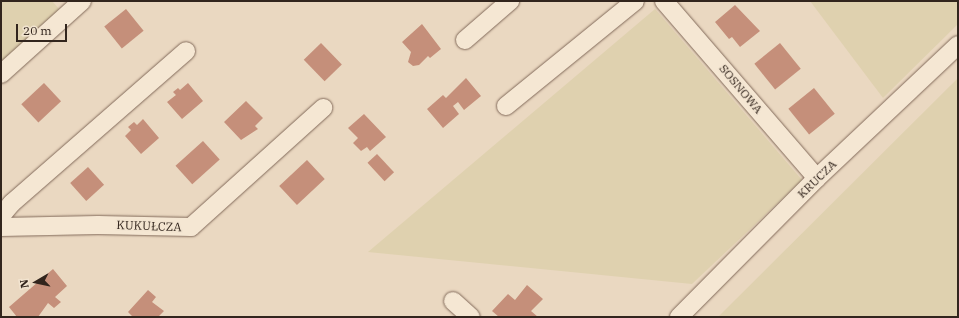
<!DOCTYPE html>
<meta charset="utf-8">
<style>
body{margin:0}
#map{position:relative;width:959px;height:318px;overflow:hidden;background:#ead8c1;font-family:"IBM Plex Serif",serif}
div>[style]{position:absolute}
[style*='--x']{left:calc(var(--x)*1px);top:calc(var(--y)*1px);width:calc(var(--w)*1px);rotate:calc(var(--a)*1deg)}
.farmland>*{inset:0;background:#dfd1af}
.building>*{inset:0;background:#c58f7a;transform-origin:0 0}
.roads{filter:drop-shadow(0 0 1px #826a5a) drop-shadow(0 0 1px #826a5a)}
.minor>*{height:18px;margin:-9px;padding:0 9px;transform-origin:9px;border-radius:9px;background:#f5e7d3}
span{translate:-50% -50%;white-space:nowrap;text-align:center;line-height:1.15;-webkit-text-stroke:3px #f2e4d0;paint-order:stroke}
.street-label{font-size:12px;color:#32251d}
.frame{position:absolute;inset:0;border:2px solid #32251d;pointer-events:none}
.north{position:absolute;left:16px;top:262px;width:40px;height:40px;-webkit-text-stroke:3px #f2e4d0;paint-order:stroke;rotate:261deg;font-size:11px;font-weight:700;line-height:16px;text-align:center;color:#32251d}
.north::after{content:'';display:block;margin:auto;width:14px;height:18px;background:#32251d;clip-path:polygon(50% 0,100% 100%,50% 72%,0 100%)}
.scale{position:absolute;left:16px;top:24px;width:51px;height:18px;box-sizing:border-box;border:2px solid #32251d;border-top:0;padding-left:5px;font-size:12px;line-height:14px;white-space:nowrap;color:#32251d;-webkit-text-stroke:3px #f2e4d0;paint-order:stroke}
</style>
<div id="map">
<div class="farmland">
<div style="clip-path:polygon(1px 1px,52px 1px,60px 10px,1px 63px)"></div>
<div style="clip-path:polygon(810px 1px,958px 1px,958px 24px,883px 98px)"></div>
<div style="clip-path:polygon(655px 9px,802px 180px,692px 284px,368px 252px)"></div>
<div style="clip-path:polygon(958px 78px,958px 317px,718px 317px)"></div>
</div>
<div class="building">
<div style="clip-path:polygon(735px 5px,760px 31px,740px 47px,732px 37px,729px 39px,715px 22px)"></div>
<div style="left:126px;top:9px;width:28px;height:28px;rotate:51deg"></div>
<div style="clip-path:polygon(422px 24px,441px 49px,430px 58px,428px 56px,419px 65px,413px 66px,408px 62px,411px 52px,402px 42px)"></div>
<div style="left:321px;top:43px;width:30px;height:24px;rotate:46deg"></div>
<div style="left:780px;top:43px;width:33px;height:33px;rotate:51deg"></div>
<div style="clip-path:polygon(466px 78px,481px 96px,464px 110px,458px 102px,453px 106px,459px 114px,443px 128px,427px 109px,443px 95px,446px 98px)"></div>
<div style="left:44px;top:83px;width:25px;height:31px;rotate:47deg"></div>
<div style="clip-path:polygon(188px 83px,203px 101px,182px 119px,167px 102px,176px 95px,173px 92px,178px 88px,180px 90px)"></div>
<div style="left:814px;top:88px;width:33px;height:33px;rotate:51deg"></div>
<div style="clip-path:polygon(246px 101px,263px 118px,255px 126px,258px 129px,241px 140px,224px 122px)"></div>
<div style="clip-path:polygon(364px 114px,386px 137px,370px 151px,367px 147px,361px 151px,353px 143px,358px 138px,348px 128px)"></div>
<div style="clip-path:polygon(143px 119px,159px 138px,141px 154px,125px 136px,131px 130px,128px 127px,134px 122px,137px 125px)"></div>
<div style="left:203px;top:141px;width:25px;height:37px;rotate:48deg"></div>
<div style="left:377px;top:154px;width:25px;height:13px;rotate:47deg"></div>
<div style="left:307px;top:160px;width:26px;height:38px;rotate:47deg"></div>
<div style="left:88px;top:167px;width:24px;height:24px;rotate:48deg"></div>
<div style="clip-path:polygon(53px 269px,67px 286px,55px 297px,61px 302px,54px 308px,48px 303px,38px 317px,17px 317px,9px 307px)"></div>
<div style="clip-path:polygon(527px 285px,543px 299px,531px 311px,538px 317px,499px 317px,492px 311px,508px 294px,515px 300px)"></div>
<div style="clip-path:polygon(148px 290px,156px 297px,152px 302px,164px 311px,158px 317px,133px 317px,128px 312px)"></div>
</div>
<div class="roads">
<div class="minor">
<div style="--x:664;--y:1;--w:234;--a:49.2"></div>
<div style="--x:465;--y:40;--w:60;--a:-40.9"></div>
<div style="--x:1;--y:74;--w:109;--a:-42"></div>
<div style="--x:506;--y:106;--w:166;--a:-39.1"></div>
<div style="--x:1;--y:216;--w:17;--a:-50"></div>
<div style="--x:12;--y:203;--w:231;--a:-41.1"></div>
<div style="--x:1;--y:227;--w:97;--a:-1.2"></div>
<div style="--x:98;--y:225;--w:93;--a:1.2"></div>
<div style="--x:191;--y:227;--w:178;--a:-42"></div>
<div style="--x:453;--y:301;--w:24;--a:42"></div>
<div style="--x:679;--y:317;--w:196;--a:-45.2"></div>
<div style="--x:817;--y:178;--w:194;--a:-43.3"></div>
</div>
</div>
<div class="street-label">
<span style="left:741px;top:89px;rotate:50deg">SOSNOWA</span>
<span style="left:817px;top:179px;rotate:-44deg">KRUCZA</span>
<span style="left:149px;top:226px;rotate:2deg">KUKUŁCZA</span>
</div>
<div class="frame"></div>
<div class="north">N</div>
<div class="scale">20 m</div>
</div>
